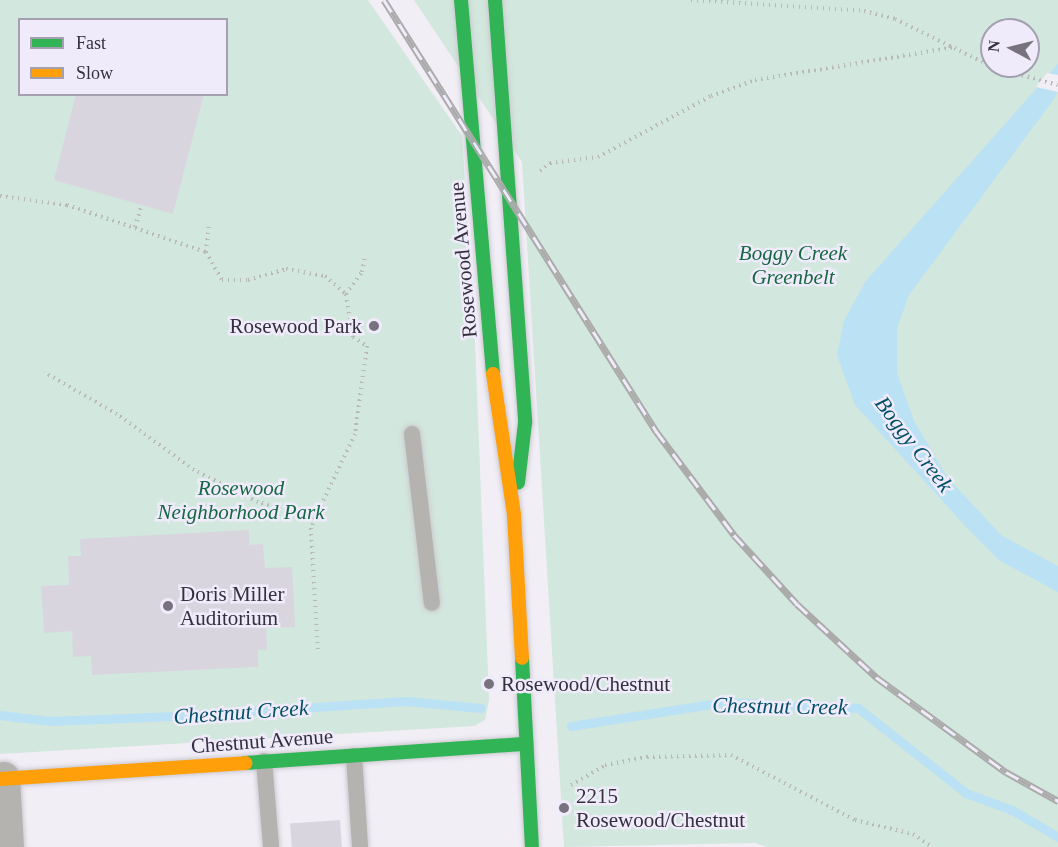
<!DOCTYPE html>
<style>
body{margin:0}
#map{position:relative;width:1058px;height:847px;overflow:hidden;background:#f1eef6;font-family:"Times New Roman",serif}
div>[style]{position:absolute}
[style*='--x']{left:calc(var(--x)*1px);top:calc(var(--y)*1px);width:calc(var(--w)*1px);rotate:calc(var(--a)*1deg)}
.green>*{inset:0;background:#d2e7dd}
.water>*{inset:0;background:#bbe1f5}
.pier>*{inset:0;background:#f1eef6}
.stream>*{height:9px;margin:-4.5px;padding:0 4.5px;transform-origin:4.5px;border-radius:4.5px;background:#bbe1f5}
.building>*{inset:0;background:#d9d5df;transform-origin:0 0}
.path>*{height:4px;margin-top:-2px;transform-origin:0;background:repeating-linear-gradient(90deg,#bab8b9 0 1.5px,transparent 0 6px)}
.roads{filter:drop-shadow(0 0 2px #ccc9d0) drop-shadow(0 0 2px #ccc9d0)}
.lane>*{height:16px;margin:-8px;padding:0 8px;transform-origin:8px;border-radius:8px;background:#b5b3b0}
.street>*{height:32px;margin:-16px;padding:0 16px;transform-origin:16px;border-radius:16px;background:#b5b3b0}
.fast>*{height:14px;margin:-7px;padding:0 7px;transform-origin:7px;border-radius:7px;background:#30b455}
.slow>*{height:14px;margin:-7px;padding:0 7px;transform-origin:7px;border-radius:7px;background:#ff9f0a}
.rail>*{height:7px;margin-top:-3.5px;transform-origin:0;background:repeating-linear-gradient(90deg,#f0ebfa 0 14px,#acabac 0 28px);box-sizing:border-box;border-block:2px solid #acabac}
.dots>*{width:16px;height:16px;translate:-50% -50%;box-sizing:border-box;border:3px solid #f0ebfa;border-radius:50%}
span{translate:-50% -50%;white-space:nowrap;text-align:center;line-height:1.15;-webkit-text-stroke:5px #f0ebfa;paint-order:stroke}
.park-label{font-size:21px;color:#166843;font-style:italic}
.street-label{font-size:21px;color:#35303e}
.poi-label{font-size:21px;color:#35303e}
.right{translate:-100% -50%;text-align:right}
.left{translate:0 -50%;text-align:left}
.water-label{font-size:22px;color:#024f68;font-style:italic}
.legend{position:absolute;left:18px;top:18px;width:210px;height:78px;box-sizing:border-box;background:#f0ebfa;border:2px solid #a5a0af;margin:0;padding:8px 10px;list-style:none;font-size:18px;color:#35303e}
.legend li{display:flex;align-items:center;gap:12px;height:30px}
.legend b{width:30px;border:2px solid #a5a0af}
.north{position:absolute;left:980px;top:18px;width:60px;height:60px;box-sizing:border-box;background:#f0ebfa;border:2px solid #a5a0af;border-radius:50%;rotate:277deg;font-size:16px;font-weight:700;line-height:24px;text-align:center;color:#35303e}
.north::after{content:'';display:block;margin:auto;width:21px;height:27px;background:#77727e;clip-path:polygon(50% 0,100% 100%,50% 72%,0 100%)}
</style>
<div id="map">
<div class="green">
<div style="clip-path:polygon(evenodd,0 0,368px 0,462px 136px,474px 316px,489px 700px,485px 720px,474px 726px,0 754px,0 0,20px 20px,226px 20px,226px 94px,20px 94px,20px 20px)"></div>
<div style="clip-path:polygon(evenodd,414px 0,1058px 0,1058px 847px,767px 847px,755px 843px,564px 847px,522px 162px,414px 0,992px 30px,1028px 30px,1028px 66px,992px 66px,992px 30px)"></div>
</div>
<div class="water">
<div style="clip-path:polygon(1058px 64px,1058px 92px,1051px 103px,909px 295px,897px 328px,897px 373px,914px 421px,947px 477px,1001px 535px,1058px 566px,1058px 592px,1000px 561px,969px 530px,855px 405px,837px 355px,844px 321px,865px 282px)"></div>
</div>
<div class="pier">
<div style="clip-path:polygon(1047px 73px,1058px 75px,1058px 92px,1036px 87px)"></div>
</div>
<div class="stream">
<div style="--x:0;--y:715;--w:50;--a:6.8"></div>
<div style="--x:50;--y:721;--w:125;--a:-2.3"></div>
<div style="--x:175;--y:716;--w:231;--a:-3.7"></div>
<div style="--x:406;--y:701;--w:75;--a:5.3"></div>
<div style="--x:571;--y:726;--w:155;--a:-8.9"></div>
<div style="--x:724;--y:702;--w:134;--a:2.6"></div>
<div style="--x:858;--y:708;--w:137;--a:38.2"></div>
<div style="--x:966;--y:793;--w:49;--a:20.3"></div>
<div style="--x:1012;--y:810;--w:53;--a:30.4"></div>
</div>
<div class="building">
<div style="clip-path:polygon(76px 94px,204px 94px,173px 214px,54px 180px)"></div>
<div style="clip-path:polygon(249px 530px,249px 545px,263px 544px,265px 568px,292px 567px,295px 627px,266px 628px,267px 650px,258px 650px,258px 667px,92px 675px,91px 656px,73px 657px,72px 631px,44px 633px,41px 586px,69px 585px,68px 556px,81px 556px,80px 539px)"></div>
<div style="left:340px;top:820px;width:27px;height:50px;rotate:86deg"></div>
</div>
<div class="path">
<div style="--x:691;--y:0;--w:173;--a:3.6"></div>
<div style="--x:864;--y:11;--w:32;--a:14"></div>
<div style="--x:895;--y:19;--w:109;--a:26.1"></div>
<div style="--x:993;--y:67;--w:67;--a:15.5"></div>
<div style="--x:540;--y:171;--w:13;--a:-39"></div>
<div style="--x:550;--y:163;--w:48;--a:-7.1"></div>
<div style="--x:598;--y:157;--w:128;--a:-28.4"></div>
<div style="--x:711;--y:96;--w:47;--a:-20"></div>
<div style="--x:755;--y:80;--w:204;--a:-9.3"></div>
<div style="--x:0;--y:196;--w:68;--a:7.7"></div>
<div style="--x:67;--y:205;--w:147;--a:18.7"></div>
<div style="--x:206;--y:252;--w:32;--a:60"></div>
<div style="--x:222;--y:280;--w:26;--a:0"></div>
<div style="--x:248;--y:280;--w:40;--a:-16"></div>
<div style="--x:286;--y:269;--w:40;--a:10"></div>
<div style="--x:325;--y:276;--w:28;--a:41"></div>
<div style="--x:346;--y:294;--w:44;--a:80.8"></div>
<div style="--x:353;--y:337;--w:17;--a:33"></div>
<div style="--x:367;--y:346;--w:89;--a:97.8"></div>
<div style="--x:355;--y:434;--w:93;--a:115.5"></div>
<div style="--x:315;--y:518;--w:59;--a:-164.3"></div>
<div style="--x:258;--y:502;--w:72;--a:-153.4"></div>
<div style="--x:194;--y:470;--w:95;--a:-144"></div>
<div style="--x:117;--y:414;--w:84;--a:-150.1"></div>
<div style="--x:135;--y:227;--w:21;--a:-73"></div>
<div style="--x:206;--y:252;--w:30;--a:-84"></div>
<div style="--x:346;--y:294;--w:27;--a:-54"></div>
<div style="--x:362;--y:272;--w:16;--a:-79"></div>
<div style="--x:315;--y:518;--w:11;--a:112"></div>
<div style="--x:311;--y:528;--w:124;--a:86.8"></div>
<div style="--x:571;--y:785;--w:39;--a:-30"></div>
<div style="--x:605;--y:765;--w:43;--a:-10.8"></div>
<div style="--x:647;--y:757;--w:84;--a:-1.4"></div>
<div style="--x:731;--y:755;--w:140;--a:27.7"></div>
<div style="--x:855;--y:820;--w:60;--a:13.6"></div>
<div style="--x:913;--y:834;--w:23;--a:34"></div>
</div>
<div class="roads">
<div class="lane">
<div style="--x:412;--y:434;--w:170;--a:83.3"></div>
<div style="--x:354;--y:756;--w:91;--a:86.2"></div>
<div style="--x:264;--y:761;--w:86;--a:85.3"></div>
</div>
<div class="street">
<div style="--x:4;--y:778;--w:69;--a:86.7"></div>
</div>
<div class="fast">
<div style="--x:461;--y:0;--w:375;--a:85.1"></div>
<div style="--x:495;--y:0;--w:424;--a:85.9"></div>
<div style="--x:525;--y:423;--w:60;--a:96.7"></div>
<div style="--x:522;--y:658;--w:189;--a:87"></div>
<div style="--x:245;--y:763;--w:282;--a:-3.9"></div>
</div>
<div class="slow">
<div style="--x:493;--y:374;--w:143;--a:81.5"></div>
<div style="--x:514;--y:515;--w:143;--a:86.8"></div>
<div style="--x:0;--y:779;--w:246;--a:-3.7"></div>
</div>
</div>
<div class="rail">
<div style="--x:384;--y:0;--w:510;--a:57.74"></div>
<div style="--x:656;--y:431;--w:130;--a:53.1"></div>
<div style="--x:734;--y:535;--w:93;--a:47.6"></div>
<div style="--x:797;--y:604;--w:108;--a:42.7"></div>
<div style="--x:876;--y:677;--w:161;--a:36.2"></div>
<div style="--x:1006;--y:772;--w:60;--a:29.1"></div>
</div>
<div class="dots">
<div style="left:374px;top:326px;background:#77727e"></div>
<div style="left:168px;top:606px;background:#77727e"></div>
<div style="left:489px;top:684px;background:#77727e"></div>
<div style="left:564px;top:808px;background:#77727e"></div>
</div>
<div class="park-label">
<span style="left:793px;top:265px">Boggy Creek<br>Greenbelt</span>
<span style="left:241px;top:500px">Rosewood<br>Neighborhood Park</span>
</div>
<div class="street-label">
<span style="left:463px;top:260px;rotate:-95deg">Rosewood Avenue</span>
<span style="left:262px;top:741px;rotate:-4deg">Chestnut Avenue</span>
</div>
<div class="poi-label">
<span class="right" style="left:362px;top:326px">Rosewood Park</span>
<span class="left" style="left:180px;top:606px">Doris Miller<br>Auditorium</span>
<span class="left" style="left:501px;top:684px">Rosewood/Chestnut</span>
<span class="left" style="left:576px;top:808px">2215<br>Rosewood/Chestnut</span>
</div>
<div class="water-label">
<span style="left:914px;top:444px;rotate:53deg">Boggy Creek</span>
<span style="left:780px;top:706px;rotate:1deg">Chestnut Creek</span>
<span style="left:241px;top:712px;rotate:-4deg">Chestnut Creek</span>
</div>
<ul class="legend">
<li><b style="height:8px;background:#30b455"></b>Fast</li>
<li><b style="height:8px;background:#ff9f0a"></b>Slow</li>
</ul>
<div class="north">N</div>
</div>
